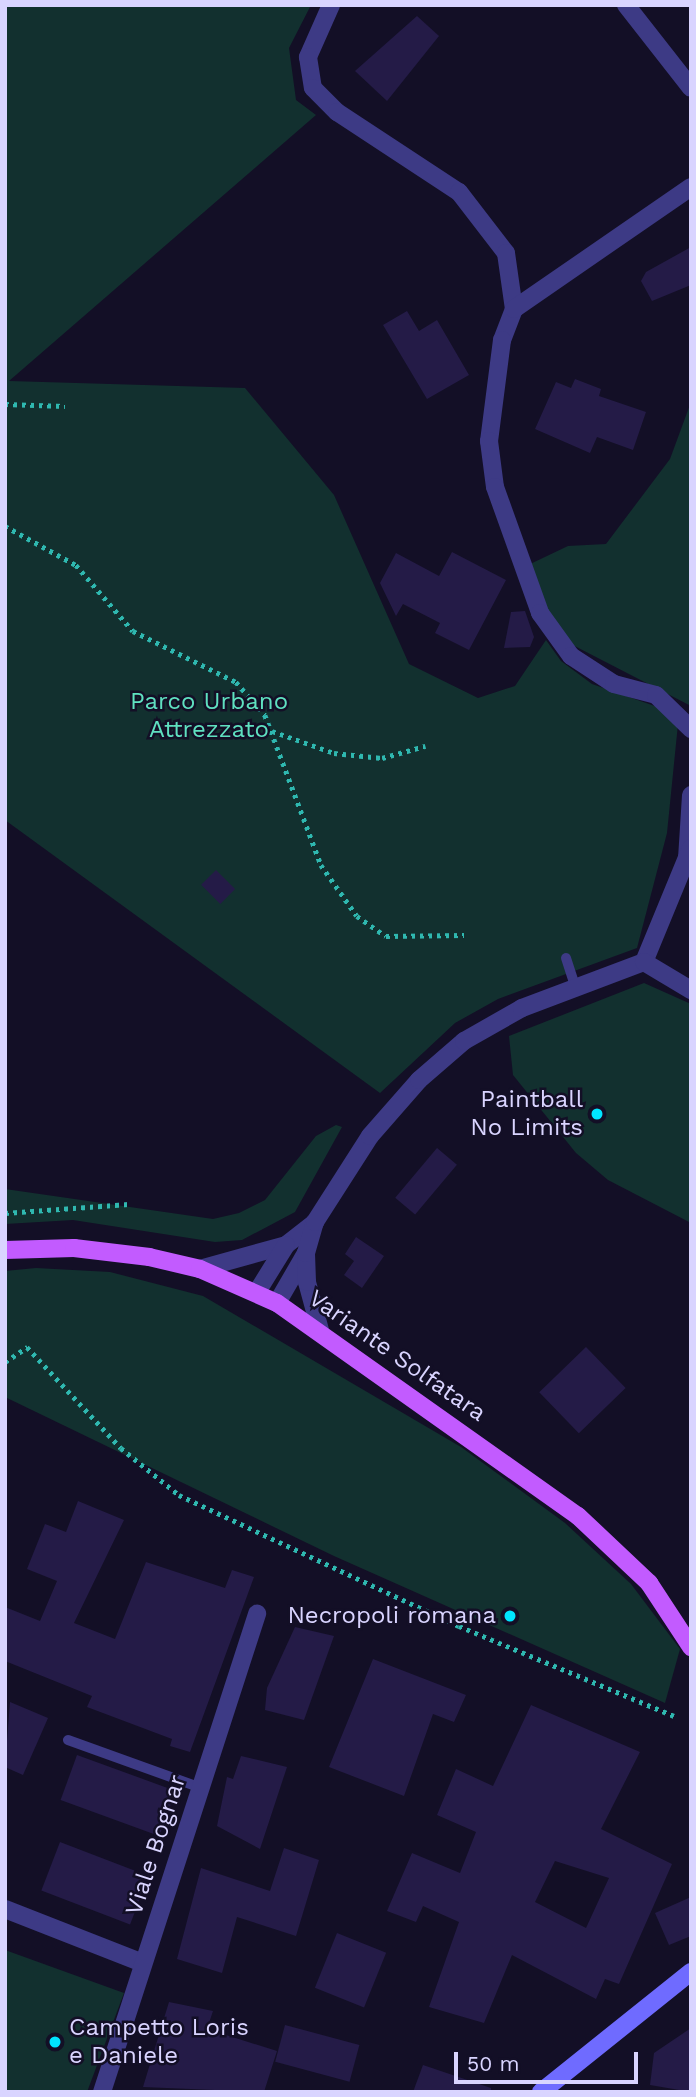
<!DOCTYPE html>
<style>
body{margin:0}
#map{position:relative;width:696px;height:2097px;overflow:hidden;background:#130f26;font-family:"Work Sans",sans-serif}
div>[style]{position:absolute}
[style*='--x']{left:calc(var(--x)*1px);top:calc(var(--y)*1px);width:calc(var(--w)*1px);rotate:calc(var(--a)*1deg)}
.green>*{inset:0;background:#12302f}
.building>*{inset:0;background:#241b47;transform-origin:0 0}
.path>*{height:4.5px;margin-top:-2.25px;transform-origin:0;background:repeating-linear-gradient(90deg,#2fb8b0 0 3.5px,transparent 0 8.5px)}
.service>*{height:10px;margin:-5px;padding:0 5px;transform-origin:5px;border-radius:5px;background:#3d3a85}
.minor>*{height:18px;margin:-9px;padding:0 9px;transform-origin:9px;border-radius:9px;background:#3d3a85}
.secondary>*{height:18px;margin:-9px;padding:0 9px;transform-origin:9px;border-radius:9px;background:#6f6bff}
.primary>*{height:18px;margin:-9px;padding:0 9px;transform-origin:9px;border-radius:9px;background:#c25bff}
.dots>*{width:19px;height:19px;translate:-50% -50%;box-sizing:border-box;border:4px solid #130f26;border-radius:50%}
span{translate:-50% -50%;white-space:nowrap;text-align:center;line-height:1.15;-webkit-text-stroke:5px #130f26;paint-order:stroke}
.park-label{font-size:24px;color:#5fe0c0}
.poi-label{font-size:24px;color:#d9d4ff}
.right{translate:-100% -50%;text-align:right}
.left{translate:0 -50%;text-align:left}
.street-label{font-size:24px;color:#d9d4ff}
.frame{position:absolute;inset:0;border:7px solid #d9d4ff;pointer-events:none}
.scale{position:absolute;left:454px;top:2052px;width:184px;height:32px;box-sizing:border-box;border:4px solid #d9d4ff;border-top:0;padding-left:9px;font-size:21px;line-height:24px;white-space:nowrap;color:#d9d4ff;-webkit-text-stroke:5px #130f26;paint-order:stroke}
</style>
<div id="map">
<div class="green">
<div style="clip-path:polygon(5px 5px,311px 5px,289px 48px,296px 100px,316px 115px,9px 381px,245px 388px,334px 495px,409px 664px,478px 698px,515px 686px,546px 640px,561px 661px,592px 684px,666px 710px,678px 724px,667px 833px,637px 948px,498px 999px,455px 1023px,380px 1093px,5px 820px)"></div>
<div style="clip-path:polygon(691px 402px,691px 706px,563px 640px,526px 566px,568px 546px,606px 544px,670px 459px)"></div>
<div style="clip-path:polygon(644px 983px,691px 1004px,691px 1223px,608px 1180px,576px 1153px,513px 1075px,509px 1036px)"></div>
<div style="clip-path:polygon(336px 1125px,342px 1127px,295px 1212px,242px 1240px,215px 1242px,73px 1220px,5px 1224px,5px 1189px,213px 1219px,239px 1213px,265px 1200px,316px 1136px)"></div>
<div style="clip-path:polygon(36px 1268px,110px 1272px,203px 1296px,461px 1447px,565px 1523px,631px 1584px,680px 1649px,665px 1703px,334px 1556px,5px 1397px,5px 1271px)"></div>
<div style="clip-path:polygon(5px 1950px,124px 1993px,87px 2092px,5px 2092px)"></div>
</div>
<div class="building">
<div style="clip-path:polygon(417px 16px,439px 36px,387px 101px,355px 71px)"></div>
<div style="clip-path:polygon(691px 247px,691px 285px,652px 301px,641px 281px,646px 272px)"></div>
<div style="clip-path:polygon(407px 311px,419px 331px,437px 320px,469px 375px,427px 399px,383px 325px)"></div>
<div style="clip-path:polygon(575px 379px,601px 389px,599px 396px,646px 412px,633px 450px,597px 437px,590px 453px,535px 429px,556px 382px,571px 388px)"></div>
<div style="clip-path:polygon(452px 552px,506px 580px,469px 650px,435px 633px,440px 623px,403px 604px,396px 616px,380px 583px,396px 553px,439px 576px)"></div>
<div style="clip-path:polygon(525px 611px,534px 637px,530px 647px,504px 648px,511px 612px)"></div>
<div style="left:216px;top:870px;width:27px;height:21px;rotate:45deg"></div>
<div style="left:437px;top:1148px;width:26px;height:65px;rotate:40deg"></div>
<div style="clip-path:polygon(356px 1237px,384px 1256px,362px 1288px,344px 1275px,354px 1261px,345px 1254px)"></div>
<div style="left:586px;top:1347px;width:57px;height:65px;rotate:46deg"></div>
<div style="clip-path:polygon(78px 1501px,124px 1520px,74px 1623px,115px 1639px,146px 1562px,225px 1588px,232px 1570px,254px 1577px,190px 1752px,170px 1746px,172px 1739px,87px 1707px,92px 1696px,5px 1661px,5px 1607px,40px 1621px,57px 1581px,27px 1569px,45px 1524px,66px 1532px)"></div>
<div style="clip-path:polygon(295px 1627px,334px 1636px,304px 1720px,265px 1710px,267px 1688px)"></div>
<div style="clip-path:polygon(373px 1659px,466px 1695px,454px 1722px,433px 1714px,404px 1796px,329px 1767px)"></div>
<div style="clip-path:polygon(10px 1702px,48px 1718px,23px 1775px,5px 1767px)"></div>
<div style="clip-path:polygon(evenodd,531px 1705px,640px 1752px,601px 1829px,672px 1864px,619px 1984px,605px 1979px,596px 1999px,512px 1955px,484px 2023px,429px 2007px,459px 1922px,423px 1906px,416px 1922px,387px 1911px,412px 1853px,460px 1873px,476px 1832px,437px 1815px,456px 1769px,493px 1786px,531px 1705px,555px 1861px,609px 1878px,586px 1928px,535px 1902px,555px 1861px)"></div>
<div style="left:77px;top:1755px;width:105px;height:48px;rotate:20deg"></div>
<div style="clip-path:polygon(241px 1756px,287px 1767px,260px 1849px,217px 1826px,227px 1777px,233px 1779px)"></div>
<div style="left:60px;top:1842px;width:95px;height:52px;rotate:21deg"></div>
<div style="clip-path:polygon(284px 1848px,319px 1860px,296px 1936px,237px 1917px,222px 1973px,177px 1959px,201px 1868px,270px 1891px)"></div>
<div style="clip-path:polygon(691px 1897px,691px 1936px,669px 1945px,655px 1913px)"></div>
<div style="left:337px;top:1933px;width:53px;height:59px;rotate:22deg"></div>
<div style="clip-path:polygon(169px 2002px,213px 2011px,207px 2029px,277px 2051px,264px 2092px,143px 2087px)"></div>
<div style="left:285px;top:2025px;width:77px;height:38px;rotate:15deg"></div>
<div style="clip-path:polygon(691px 2028px,691px 2092px,650px 2085px,654px 2053px)"></div>
<div style="clip-path:polygon(423px 2065px,491px 2088px,491px 2092px,413px 2092px)"></div>
</div>
<div class="path">
<div style="--x:5;--y:404;--w:60;--a:1.9"></div>
<div style="--x:5;--y:526;--w:81;--a:28.8"></div>
<div style="--x:76;--y:565;--w:87;--a:49.2"></div>
<div style="--x:133;--y:631;--w:115;--a:26.3"></div>
<div style="--x:236;--y:682;--w:44;--a:48.7"></div>
<div style="--x:265;--y:715;--w:160;--a:69.5"></div>
<div style="--x:321;--y:865;--w:62;--a:54.8"></div>
<div style="--x:357;--y:916;--w:35;--a:35"></div>
<div style="--x:386;--y:936;--w:78;--a:-0.7"></div>
<div style="--x:272;--y:731;--w:66;--a:19.5"></div>
<div style="--x:334;--y:753;--w:48;--a:5.9"></div>
<div style="--x:382;--y:758;--w:45;--a:-15.6"></div>
<div style="--x:5;--y:1213;--w:124;--a:-4.2"></div>
<div style="--x:5;--y:1362;--w:27;--a:-34"></div>
<div style="--x:27;--y:1347;--w:138;--a:47.1"></div>
<div style="--x:121;--y:1448;--w:75;--a:39"></div>
<div style="--x:179;--y:1495;--w:309;--a:25.1"></div>
<div style="--x:459;--y:1626;--w:233;--a:22.7"></div>
</div>
<div class="service">
<div style="--x:566;--y:958;--w:32;--a:72"></div>
<div style="--x:68;--y:1740;--w:141;--a:19.8"></div>
</div>
<div class="minor">
<div style="--x:331;--y:5;--w:57;--a:113.9"></div>
<div style="--x:308;--y:57;--w:31;--a:81"></div>
<div style="--x:313;--y:88;--w:34;--a:45"></div>
<div style="--x:337;--y:112;--w:146;--a:33.3"></div>
<div style="--x:459;--y:192;--w:77;--a:52.4"></div>
<div style="--x:506;--y:253;--w:57;--a:81.9"></div>
<div style="--x:514;--y:309;--w:33;--a:111"></div>
<div style="--x:502;--y:340;--w:102;--a:97.3"></div>
<div style="--x:489;--y:441;--w:46;--a:82.6"></div>
<div style="--x:495;--y:487;--w:134;--a:70.3"></div>
<div style="--x:540;--y:613;--w:53;--a:54.2"></div>
<div style="--x:571;--y:656;--w:51;--a:33.1"></div>
<div style="--x:614;--y:684;--w:43;--a:14.7"></div>
<div style="--x:656;--y:695;--w:49;--a:44.2"></div>
<div style="--x:626;--y:5;--w:105;--a:51.9"></div>
<div style="--x:514;--y:309;--w:215;--a:-34.6"></div>
<div style="--x:687;--y:859;--w:64;--a:-86.4"></div>
<div style="--x:644;--y:962;--w:123;--a:-67.6"></div>
<div style="--x:200;--y:1269;--w:89;--a:-15.6"></div>
<div style="--x:286;--y:1245;--w:37;--a:-38"></div>
<div style="--x:257;--y:1292;--w:55;--a:-58.3"></div>
<div style="--x:277;--y:1303;--w:58;--a:-59.9"></div>
<div style="--x:320;--y:1330;--w:50;--a:-105.2"></div>
<div style="--x:307;--y:1282;--w:29;--a:-92"></div>
<div style="--x:306;--y:1253;--w:32;--a:-74"></div>
<div style="--x:315;--y:1222;--w:102;--a:-57.4"></div>
<div style="--x:370;--y:1136;--w:74;--a:-48.8"></div>
<div style="--x:419;--y:1080;--w:60;--a:-40.9"></div>
<div style="--x:464;--y:1041;--w:67;--a:-29.6"></div>
<div style="--x:522;--y:1008;--w:130;--a:-20.7"></div>
<div style="--x:644;--y:962;--w:55;--a:30.8"></div>
<div style="--x:5;--y:1909;--w:148;--a:21.4"></div>
<div style="--x:102;--y:2092;--w:503;--a:-72.03"></div>
</div>
<div class="secondary">
<div style="--x:541;--y:2092;--w:192;--a:-38.7"></div>
</div>
<div class="primary">
<div style="--x:5;--y:1250;--w:69;--a:-1.7"></div>
<div style="--x:74;--y:1248;--w:76;--a:6.8"></div>
<div style="--x:149;--y:1257;--w:52;--a:13.2"></div>
<div style="--x:200;--y:1269;--w:84;--a:23.8"></div>
<div style="--x:277;--y:1303;--w:369;--a:35.3"></div>
<div style="--x:578;--y:1516;--w:98;--a:43.3"></div>
<div style="--x:649;--y:1583;--w:77;--a:56.7"></div>
</div>
<div class="dots">
<div style="left:597px;top:1114px;background:#00e5ff"></div>
<div style="left:510px;top:1616px;background:#00e5ff"></div>
<div style="left:55px;top:2042px;background:#00e5ff"></div>
</div>
<div class="park-label">
<span style="left:209px;top:716px">Parco Urbano<br>Attrezzato</span>
</div>
<div class="poi-label">
<span class="right" style="left:583px;top:1114px">Paintball<br>No Limits</span>
<span class="right" style="left:496px;top:1616px">Necropoli romana</span>
<span class="left" style="left:69px;top:2042px">Campetto Loris<br>e Daniele</span>
</div>
<div class="street-label">
<span style="left:397px;top:1356px;rotate:35deg">Variante Solfatara</span>
<span style="left:156px;top:1845px;rotate:-72deg">Viale Bognar</span>
</div>
<div class="frame"></div>
<div class="scale">50 m</div>
</div>
